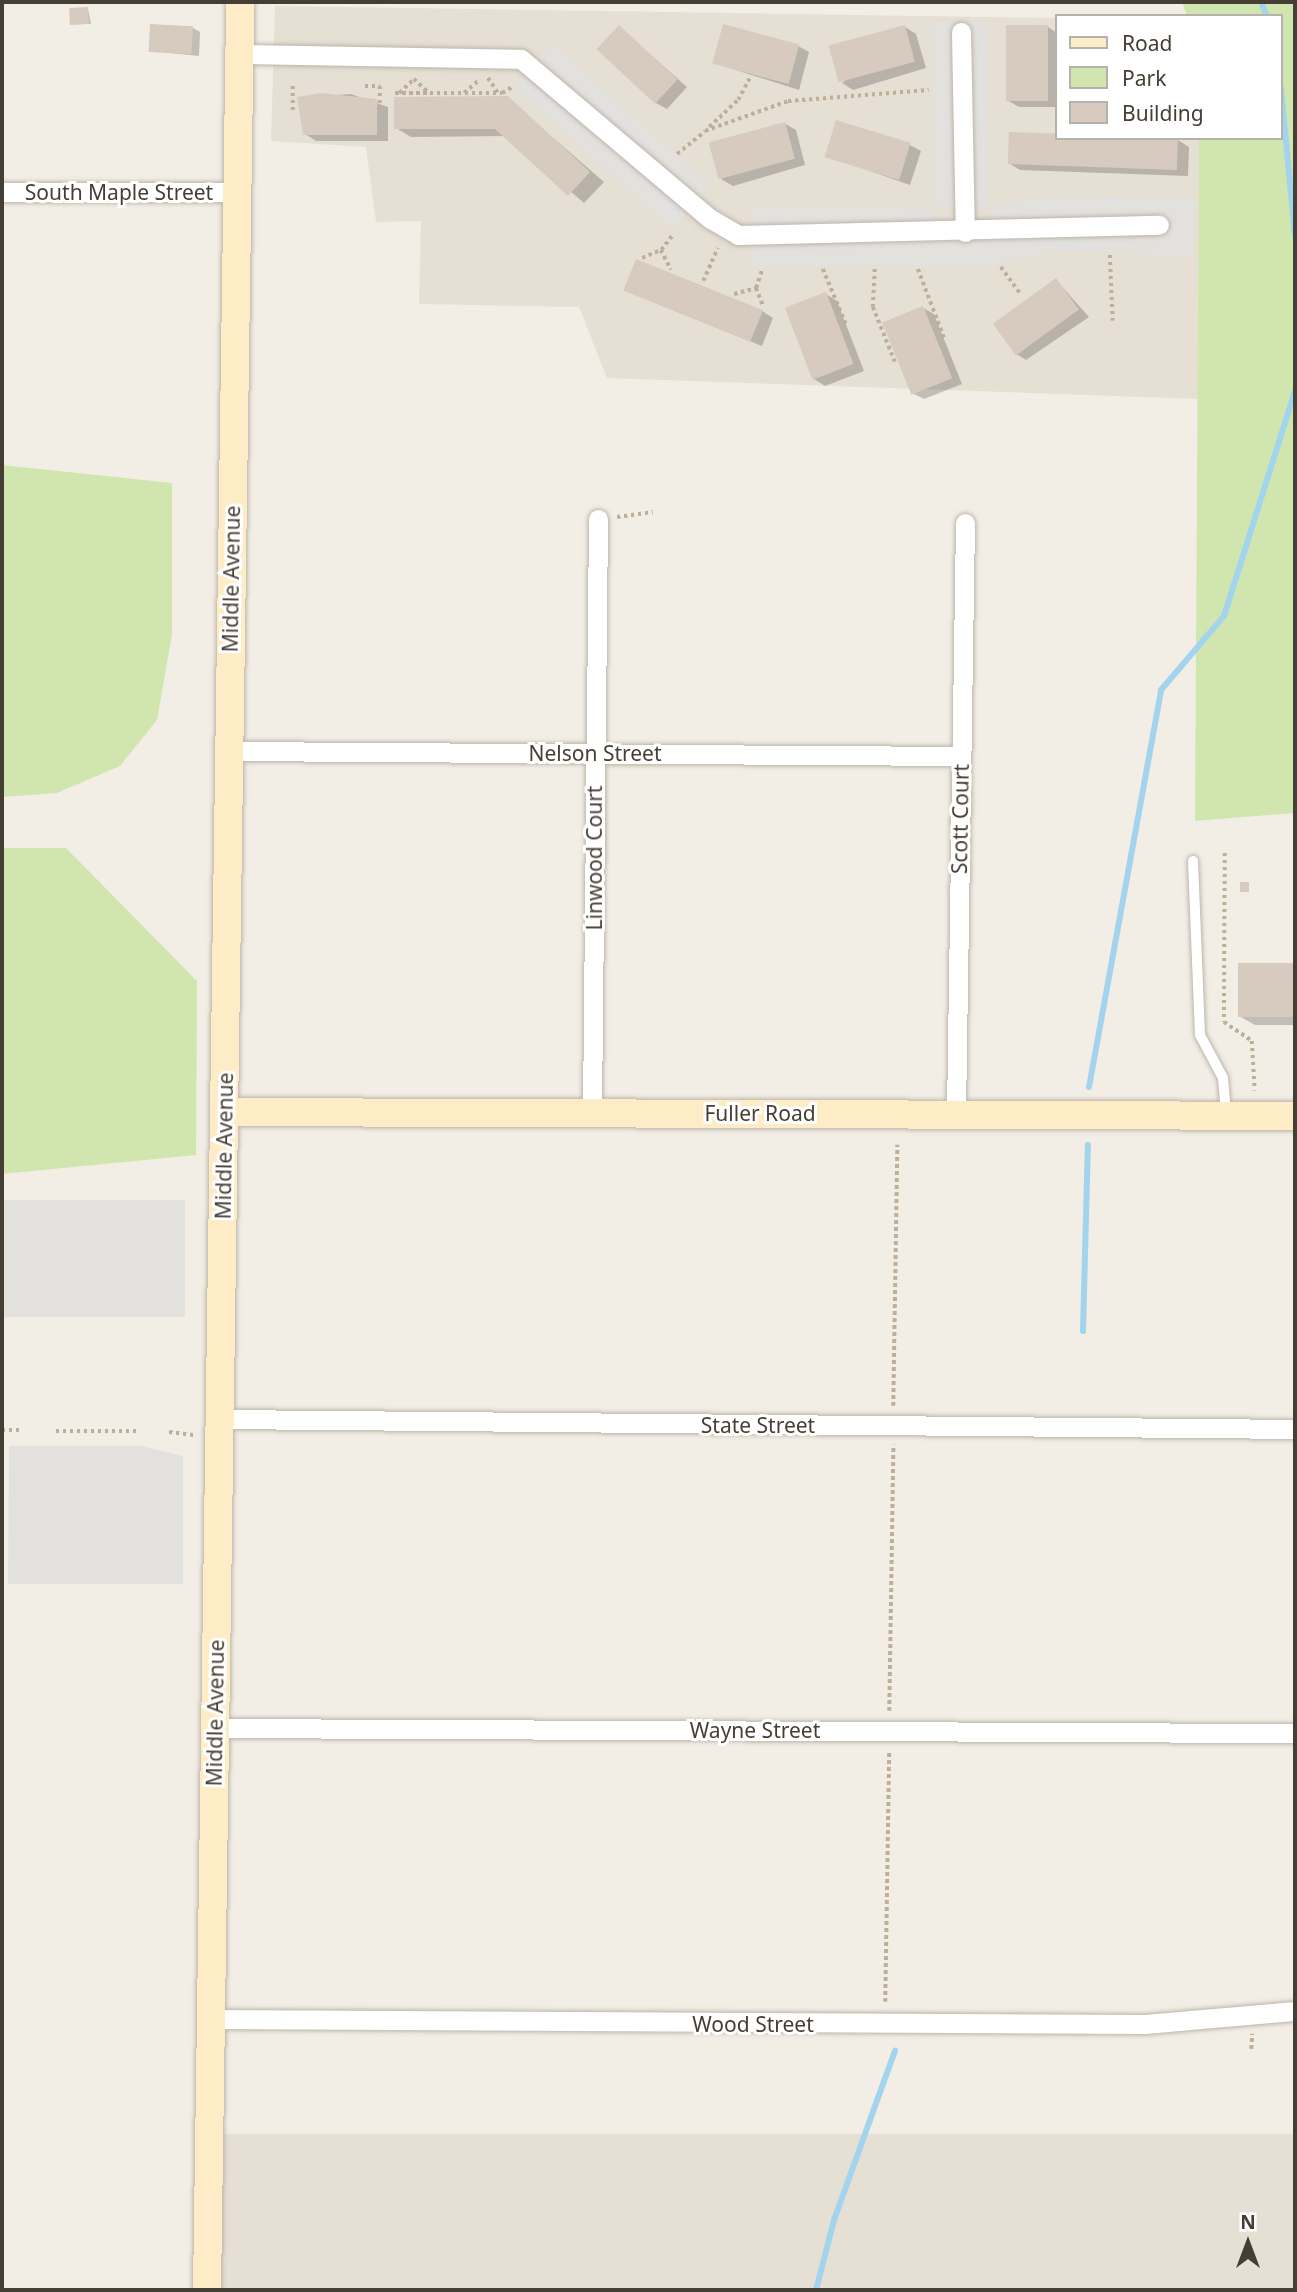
<!DOCTYPE html>
<style>
body{margin:0}
#map{position:relative;width:1297px;height:2292px;overflow:hidden;background:#f2eee6;font-family:"Noto Sans",sans-serif}
div>[style]{position:absolute}
[style*='--x']{left:calc(var(--x)*1px);top:calc(var(--y)*1px);width:calc(var(--w)*1px);rotate:calc(var(--a)*1deg)}
.residential>*{inset:0;background:#e6dfd4;transform-origin:0 0}
.green>*{inset:0;background:#d1e6af}
.parking>*{inset:0;background:#e3e1de;transform-origin:0 0}
.shadow>*{inset:0;background:#0003}
.stream>*{height:6px;margin:-3px;padding:0 3px;transform-origin:3px;border-radius:3px;background:#a3d4ee}
.building>*{inset:0;background:#d6cbbe;transform-origin:0 0}
.path>*{height:3.5px;margin-top:-1.75px;transform-origin:0;background:repeating-linear-gradient(90deg,#bfaf9a 0 3.5px,transparent 0 7px)}
.roads{filter:drop-shadow(0 0 2px #bdb5a9) drop-shadow(0 0 2px #bdb5a9)}
.lane>*{height:10px;margin:-5px;padding:0 5px;transform-origin:5px;border-radius:5px;background:#fff}
.street>*{height:19px;margin:-9.5px;padding:0 9.5px;transform-origin:9.5px;border-radius:9.5px;background:#fff}
.secondary>*{height:28px;margin:-14px;padding:0 14px;transform-origin:14px;border-radius:14px;background:#fdecc5}
span{translate:-50% -50%;white-space:nowrap;text-align:center;line-height:1.15;-webkit-text-stroke:6px #fff;paint-order:stroke}
.street-label{font-size:21px;color:#453e35}
.frame{position:absolute;inset:0;border:4px solid #453e35;pointer-events:none}
.legend{position:absolute;left:1055px;top:14px;width:228px;height:126px;box-sizing:border-box;background:#fff;border:2px solid #b5b2ae;margin:0;padding:9px 12px;list-style:none;font-size:21px;color:#453e35}
.legend li{display:flex;align-items:center;gap:14px;height:35px}
.legend b{width:35px;border:2px solid #b5b2ae}
.north{position:absolute;left:1213px;top:2208px;width:70px;height:70px;-webkit-text-stroke:5px #fff;paint-order:stroke;rotate:0deg;font-size:19px;font-weight:700;line-height:28px;text-align:center;color:#453e35}
.north::after{content:'';display:block;margin:auto;width:24px;height:32px;background:#453e35;clip-path:polygon(50% 0,100% 100%,50% 72%,0 100%)}
</style>
<div id="map">
<div class="residential">
<div style="clip-path:polygon(275px 6px,1057px 18px,1057px 138px,1199px 138px,1198px 399px,607px 378px,579px 307px,419px 304px,421px 221px,376px 222px,366px 147px,271px 141px)"></div>
<div style="left:209px;top:2134px;width:1086px;height:156px"></div>
</div>
<div class="green">
<div style="clip-path:polygon(1182px 2px,1295px 2px,1295px 813px,1195px 821px,1199px 138px,1281px 138px,1281px 16px,1187px 16px)"></div>
<div style="clip-path:polygon(2px 465px,172px 483px,172px 635px,157px 720px,120px 766px,57px 793px,2px 797px)"></div>
<div style="clip-path:polygon(2px 848px,66px 848px,197px 981px,196px 1155px,2px 1174px)"></div>
</div>
<div class="parking">
<div style="left:931px;top:22px;width:57px;height:184px"></div>
<div style="left:552px;top:44px;width:213px;height:57px;rotate:42deg"></div>
<div style="clip-path:polygon(1058px 194px,1195px 199px,1193px 256px,1058px 251px,987px 266px,750px 266px,753px 208px,933px 208px,933px 227px,990px 226px,990px 208px)"></div>
<div style="left:2px;top:1200px;width:183px;height:117px"></div>
<div style="clip-path:polygon(9px 1446px,142px 1446px,183px 1456px,183px 1584px,8px 1584px)"></div>
</div>
<div class="shadow">
<div style="clip-path:polygon(88px 9px,91px 24px,72px 23px)"></div>
<div style="clip-path:polygon(619px 27px,687px 87px,667px 109px,656px 103px)"></div>
<div style="clip-path:polygon(905px 27px,916px 34px,926px 68px,853px 90px,842px 83px)"></div>
<div style="clip-path:polygon(1048px 27px,1057px 33px,1057px 107px,1019px 107px,1007px 100px)"></div>
<div style="clip-path:polygon(193px 28px,200px 32px,199px 56px,151px 51px)"></div>
<div style="clip-path:polygon(798px 46px,809px 52px,799px 90px,714px 63px)"></div>
<div style="clip-path:polygon(351px 94px,388px 107px,388px 141px,316px 141px,305px 134px,299px 98px)"></div>
<div style="clip-path:polygon(507px 98px,604px 182px,584px 203px,506px 136px,411px 137px,396px 128px)"></div>
<div style="clip-path:polygon(784px 123px,796px 130px,805px 165px,733px 186px,721px 179px)"></div>
<div style="clip-path:polygon(1178px 140px,1189px 147px,1188px 176px,1020px 170px,1009px 163px)"></div>
<div style="clip-path:polygon(910px 145px,921px 151px,910px 185px,827px 156px)"></div>
<div style="clip-path:polygon(1056px 280px,1089px 317px,1026px 360px,1015px 353px)"></div>
<div style="clip-path:polygon(826px 294px,837px 301px,864px 371px,825px 386px,814px 379px)"></div>
<div style="clip-path:polygon(636px 295px,762px 311px,773px 318px,762px 346px)"></div>
<div style="clip-path:polygon(923px 308px,934px 314px,962px 384px,924px 399px,912px 393px)"></div>
<div style="clip-path:polygon(1240px 964px,1295px 965px,1295px 1025px,1255px 1025px,1239px 1016px)"></div>
</div>
<div class="stream">
<div style="--x:1261;--y:2;--w:15;--a:67"></div>
<div style="--x:1281;--y:88;--w:150;--a:84.6"></div>
<div style="--x:1089;--y:1087;--w:403;--a:-79.7"></div>
<div style="--x:1161;--y:690;--w:97;--a:-49.6"></div>
<div style="--x:1224;--y:616;--w:236;--a:-72.5"></div>
<div style="--x:1083;--y:1331;--w:186;--a:-88.5"></div>
<div style="--x:816;--y:2290;--w:72;--a:-75.6"></div>
<div style="--x:834;--y:2220;--w:180;--a:-70.2"></div>
</div>
<div class="building">
<div style="left:88px;top:7px;width:17px;height:19px;rotate:87deg"></div>
<div style="left:150px;top:24px;width:43px;height:28px;rotate:3deg"></div>
<div style="left:723px;top:24px;width:79px;height:41px;rotate:15deg"></div>
<div style="left:619px;top:25px;width:80px;height:33px;rotate:43deg"></div>
<div style="left:905px;top:25px;width:38px;height:79px;rotate:75deg"></div>
<div style="left:1006px;top:25px;width:42px;height:76px"></div>
<div style="clip-path:polygon(321px 93px,377px 99px,377px 135px,303px 135px,297px 97px)"></div>
<div style="clip-path:polygon(508px 96px,590px 172px,568px 196px,495px 129px,394px 129px,394px 97px)"></div>
<div style="left:836px;top:120px;width:78px;height:39px;rotate:17deg"></div>
<div style="left:785px;top:122px;width:38px;height:79px;rotate:75deg"></div>
<div style="left:1009px;top:132px;width:169px;height:32px;rotate:2deg"></div>
<div style="left:636px;top:259px;width:137px;height:34px;rotate:22deg"></div>
<div style="left:1056px;top:278px;width:39px;height:78px;rotate:54deg"></div>
<div style="left:826px;top:292px;width:77px;height:44px;rotate:69deg"></div>
<div style="left:923px;top:306px;width:78px;height:44px;rotate:68deg"></div>
<div style="left:1240px;top:882px;width:9px;height:10px"></div>
<div style="left:1238px;top:963px;width:57px;height:54px"></div>
</div>
<div class="path">
<div style="--x:488;--y:78;--w:18;--a:56"></div>
<div style="--x:293;--y:86;--w:28;--a:90"></div>
<div style="--x:365;--y:86;--w:15;--a:0"></div>
<div style="--x:380;--y:86;--w:28;--a:90"></div>
<div style="--x:395;--y:93;--w:107;--a:0"></div>
<div style="--x:502;--y:93;--w:12;--a:-31"></div>
<div style="--x:399;--y:93;--w:21;--a:-43"></div>
<div style="--x:414;--y:79;--w:21;--a:43"></div>
<div style="--x:464;--y:93;--w:21;--a:-41"></div>
<div style="--x:709;--y:127;--w:40;--a:-43"></div>
<div style="--x:738;--y:100;--w:24;--a:-62"></div>
<div style="--x:677;--y:154;--w:36;--a:-39"></div>
<div style="--x:705;--y:131;--w:88;--a:-19.9"></div>
<div style="--x:788;--y:101;--w:141;--a:-4.5"></div>
<div style="--x:661;--y:250;--w:18;--a:-52"></div>
<div style="--x:1110;--y:255;--w:66;--a:87.4"></div>
<div style="--x:642;--y:258;--w:21;--a:-23"></div>
<div style="--x:661;--y:250;--w:22;--a:63"></div>
<div style="--x:1001;--y:267;--w:34;--a:54"></div>
<div style="--x:823;--y:269;--w:63;--a:67.5"></div>
<div style="--x:875;--y:269;--w:38;--a:93"></div>
<div style="--x:873;--y:307;--w:59;--a:68.2"></div>
<div style="--x:918;--y:269;--w:76;--a:69.2"></div>
<div style="--x:703;--y:281;--w:36;--a:-66"></div>
<div style="--x:756;--y:288;--w:20;--a:-72"></div>
<div style="--x:734;--y:294;--w:23;--a:-15"></div>
<div style="--x:756;--y:288;--w:18;--a:68"></div>
<div style="--x:617;--y:517;--w:36;--a:-8"></div>
<div style="--x:1225;--y:853;--w:169;--a:90.3"></div>
<div style="--x:1224;--y:1022;--w:34;--a:34"></div>
<div style="--x:1252;--y:1041;--w:50;--a:86.6"></div>
<div style="--x:893;--y:1406;--w:261;--a:-89.1"></div>
<div style="--x:2;--y:1430;--w:19;--a:0"></div>
<div style="--x:56;--y:1431;--w:81;--a:0"></div>
<div style="--x:169;--y:1432;--w:26;--a:7"></div>
<div style="--x:889;--y:1711;--w:266;--a:-89.1"></div>
<div style="--x:885;--y:2002;--w:251;--a:-89.1"></div>
<div style="--x:1251;--y:2049;--w:15;--a:-86"></div>
</div>
<div class="roads">
<div class="lane">
<div style="--x:1193;--y:861;--w:174;--a:87.7"></div>
<div style="--x:1200;--y:1035;--w:49;--a:61.9"></div>
<div style="--x:1223;--y:1078;--w:36;--a:85"></div>
</div>
<div class="street">
<div style="--x:961;--y:32;--w:200;--a:88.9"></div>
<div style="--x:239;--y:54;--w:282;--a:1"></div>
<div style="--x:521;--y:59;--w:246;--a:40.2"></div>
<div style="--x:709;--y:218;--w:34;--a:30"></div>
<div style="--x:738;--y:235;--w:421;--a:-1.4"></div>
<div style="--x:2;--y:192;--w:235;--a:0"></div>
<div style="--x:228;--y:751;--w:733;--a:0.39"></div>
<div style="--x:592;--y:1112;--w:593;--a:-89.42"></div>
<div style="--x:956;--y:1114;--w:591;--a:-89.13"></div>
<div style="--x:221;--y:1419;--w:1074;--a:0.53"></div>
<div style="--x:214;--y:1728;--w:1081;--a:0.27"></div>
<div style="--x:210;--y:2019;--w:935;--a:0.31"></div>
<div style="--x:1145;--y:2024;--w:151;--a:-5"></div>
</div>
<div class="secondary">
<div style="--x:224;--y:1112;--w:1071;--a:0.21"></div>
<div style="--x:207;--y:2290;--w:2288;--a:-89.17"></div>
</div>
</div>
<div class="street-label">
<span style="left:119px;top:192px">South Maple Street</span>
<span style="left:231px;top:579px;rotate:-89deg">Middle Avenue</span>
<span style="left:595px;top:753px">Nelson Street</span>
<span style="left:960px;top:819px;rotate:-89deg">Scott Court</span>
<span style="left:594px;top:858px;rotate:-90deg">Linwood Court</span>
<span style="left:760px;top:1113px">Fuller Road</span>
<span style="left:224px;top:1146px;rotate:-89deg">Middle Avenue</span>
<span style="left:758px;top:1425px">State Street</span>
<span style="left:215px;top:1713px;rotate:-89deg">Middle Avenue</span>
<span style="left:755px;top:1730px">Wayne Street</span>
<span style="left:753px;top:2024px">Wood Street</span>
</div>
<div class="frame"></div>
<ul class="legend">
<li><b style="height:9px;background:#fdecc5"></b>Road</li>
<li><b style="height:19px;background:#d1e6af"></b>Park</li>
<li><b style="height:19px;background:#d6cbbe"></b>Building</li>
</ul>
<div class="north">N</div>
</div>
